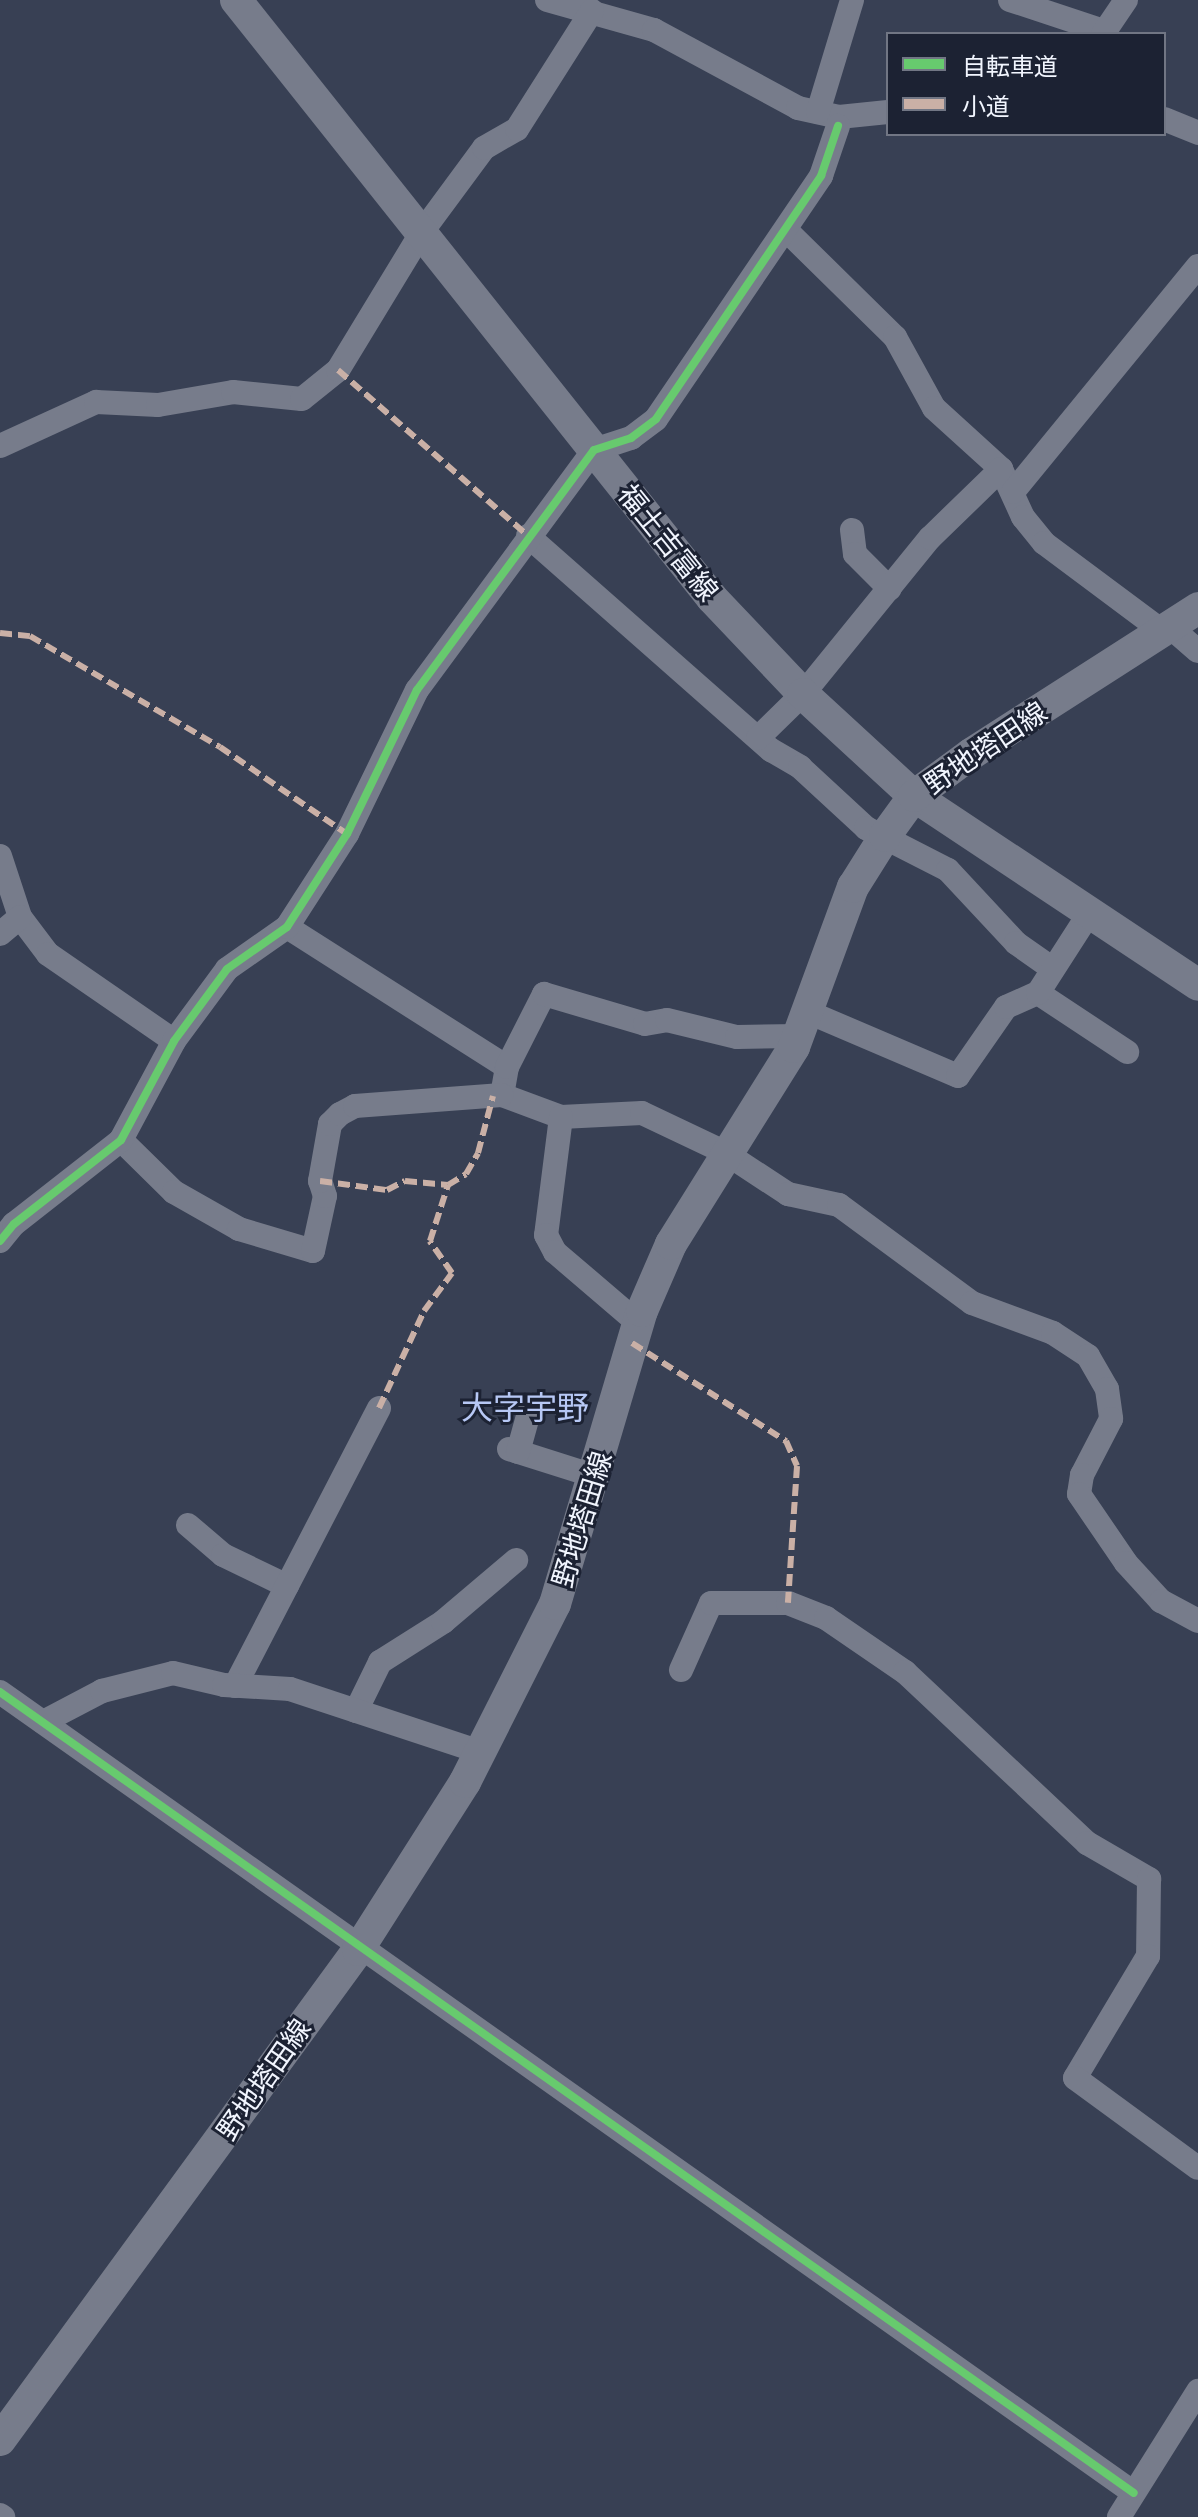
<!DOCTYPE html>
<meta charset="utf-8">
<style>
body{margin:0}
#map{position:relative;width:1198px;height:2517px;overflow:hidden;background:#384054;font-family:Barlow,"Noto Sans JP",sans-serif}
div>[style]{position:absolute}
[style*='--x']{left:calc(var(--x)*1px);top:calc(var(--y)*1px);width:calc(var(--w)*1px);rotate:calc(var(--a)*1deg)}
.minor>*{height:24px;margin:-12px;padding:0 12px;transform-origin:12px;border-radius:12px;background:#777c8b}
.major>*{height:32px;margin:-16px;padding:0 16px;transform-origin:16px;border-radius:16px;background:#777c8b}
.quiet>*{height:6px;margin-top:-3px;transform-origin:0;background:repeating-linear-gradient(90deg,#cab0a6 0 12px,transparent 0 18px)}
.cycleway>*{height:8px;margin:-4px;padding:0 4px;transform-origin:4px;border-radius:4px;background:#67ca6e}
span{translate:-50% -50%;white-space:nowrap;text-align:center;line-height:1.15;-webkit-text-stroke:6px #1c2233;paint-order:stroke}
.street-label{font-size:28px;color:#f1f5fe}
.quarter-label{font-size:32px;color:#b7c8f5}
.legend{position:absolute;left:886px;top:32px;width:280px;height:104px;box-sizing:border-box;background:#1c2233;border:2px solid #717684;margin:0;padding:10px 14px;list-style:none;font-size:24px;color:#f1f5fe}
.legend li{display:flex;align-items:center;gap:16px;height:40px}
.legend b{width:40px;border:2px solid #717684}
</style>
<div id="map">
<div class="minor">
<div style="--x:547;--y:0;--w:111;--a:15.7"></div>
<div style="--x:654;--y:30;--w:164;--a:28.4"></div>
<div style="--x:798;--y:108;--w:42;--a:12.4"></div>
<div style="--x:839;--y:117;--w:49;--a:-5.8"></div>
<div style="--x:1010;--y:0;--w:99;--a:18.3"></div>
<div style="--x:1103;--y:34;--w:41;--a:-55.9"></div>
<div style="--x:818;--y:112;--w:117;--a:-73.1"></div>
<div style="--x:1164;--y:119;--w:37;--a:22"></div>
<div style="--x:786;--y:230;--w:153;--a:44.5"></div>
<div style="--x:895;--y:337;--w:81;--a:61.2"></div>
<div style="--x:934;--y:408;--w:91;--a:42.3"></div>
<div style="--x:1001;--y:469;--w:53;--a:65.4"></div>
<div style="--x:1023;--y:517;--w:33;--a:51"></div>
<div style="--x:1044;--y:543;--w:147;--a:36.7"></div>
<div style="--x:0;--y:446;--w:106;--a:-24.6"></div>
<div style="--x:96;--y:402;--w:62;--a:2.8"></div>
<div style="--x:158;--y:405;--w:76;--a:-9.8"></div>
<div style="--x:233;--y:392;--w:69;--a:5.8"></div>
<div style="--x:302;--y:399;--w:46;--a:-38.9"></div>
<div style="--x:338;--y:370;--w:162;--a:-58.7"></div>
<div style="--x:422;--y:232;--w:104;--a:-53.6"></div>
<div style="--x:484;--y:148;--w:38;--a:-30"></div>
<div style="--x:517;--y:129;--w:140;--a:-57.6"></div>
<div style="--x:1013;--y:492;--w:292;--a:-50.7"></div>
<div style="--x:852;--y:530;--w:24;--a:83"></div>
<div style="--x:855;--y:554;--w:49;--a:45"></div>
<div style="--x:528;--y:536;--w:324;--a:41.4"></div>
<div style="--x:771;--y:750;--w:34;--a:30"></div>
<div style="--x:800;--y:767;--w:90;--a:42.7"></div>
<div style="--x:866;--y:828;--w:92;--a:27.1"></div>
<div style="--x:948;--y:870;--w:100;--a:47"></div>
<div style="--x:1016;--y:943;--w:45;--a:35.1"></div>
<div style="--x:1169;--y:626;--w:38;--a:41"></div>
<div style="--x:758;--y:738;--w:63;--a:-44.4"></div>
<div style="--x:803;--y:694;--w:201;--a:-50.9"></div>
<div style="--x:930;--y:538;--w:99;--a:-44.2"></div>
<div style="--x:0;--y:856;--w:64;--a:71.8"></div>
<div style="--x:20;--y:917;--w:46;--a:52.9"></div>
<div style="--x:48;--y:954;--w:153;--a:34.6"></div>
<div style="--x:287;--y:927;--w:261;--a:32.5"></div>
<div style="--x:507;--y:1067;--w:28;--a:100"></div>
<div style="--x:502;--y:1095;--w:63;--a:20.4"></div>
<div style="--x:561;--y:1117;--w:81;--a:-2.8"></div>
<div style="--x:642;--y:1113;--w:91;--a:25.4"></div>
<div style="--x:724;--y:1152;--w:77;--a:33.3"></div>
<div style="--x:788;--y:1194;--w:52;--a:12.2"></div>
<div style="--x:839;--y:1205;--w:165;--a:36.4"></div>
<div style="--x:972;--y:1303;--w:86;--a:20.3"></div>
<div style="--x:1053;--y:1333;--w:42;--a:33.3"></div>
<div style="--x:1088;--y:1356;--w:38;--a:60"></div>
<div style="--x:1107;--y:1389;--w:30;--a:82"></div>
<div style="--x:1111;--y:1419;--w:63;--a:117.4"></div>
<div style="--x:1082;--y:1475;--w:19;--a:99"></div>
<div style="--x:1079;--y:1494;--w:83;--a:55.7"></div>
<div style="--x:1126;--y:1563;--w:52;--a:47.4"></div>
<div style="--x:1161;--y:1601;--w:42;--a:28.4"></div>
<div style="--x:0;--y:934;--w:26;--a:-40"></div>
<div style="--x:1038;--y:993;--w:107;--a:33.5"></div>
<div style="--x:808;--y:1012;--w:163;--a:23.1"></div>
<div style="--x:958;--y:1076;--w:84;--a:-55.2"></div>
<div style="--x:1006;--y:1007;--w:35;--a:-24"></div>
<div style="--x:1038;--y:993;--w:96;--a:-57.3"></div>
<div style="--x:507;--y:1067;--w:82;--a:-63.1"></div>
<div style="--x:544;--y:994;--w:105;--a:16.5"></div>
<div style="--x:645;--y:1024;--w:22;--a:-10"></div>
<div style="--x:667;--y:1020;--w:72;--a:13.7"></div>
<div style="--x:737;--y:1037;--w:61;--a:-0.9"></div>
<div style="--x:561;--y:1117;--w:119;--a:97.2"></div>
<div style="--x:546;--y:1235;--w:19;--a:62"></div>
<div style="--x:555;--y:1252;--w:109;--a:40.5"></div>
<div style="--x:121;--y:1140;--w:74;--a:44.5"></div>
<div style="--x:174;--y:1192;--w:75;--a:29.6"></div>
<div style="--x:239;--y:1229;--w:77;--a:16.6"></div>
<div style="--x:313;--y:1251;--w:56;--a:-77.7"></div>
<div style="--x:325;--y:1196;--w:16;--a:-108"></div>
<div style="--x:320;--y:1181;--w:58;--a:-80"></div>
<div style="--x:330;--y:1124;--w:14;--a:-45"></div>
<div style="--x:340;--y:1114;--w:17;--a:-28"></div>
<div style="--x:355;--y:1106;--w:147;--a:-4.3"></div>
<div style="--x:0;--y:1241;--w:22;--a:-51"></div>
<div style="--x:14;--y:1224;--w:136;--a:-38.1"></div>
<div style="--x:121;--y:1140;--w:112;--a:-61.8"></div>
<div style="--x:174;--y:1041;--w:89;--a:-53.6"></div>
<div style="--x:227;--y:969;--w:73;--a:-35"></div>
<div style="--x:287;--y:927;--w:111;--a:-57.2"></div>
<div style="--x:347;--y:834;--w:160;--a:-64.1"></div>
<div style="--x:417;--y:690;--w:298;--a:-53.6"></div>
<div style="--x:594;--y:450;--w:39;--a:-18"></div>
<div style="--x:631;--y:438;--w:31;--a:-37"></div>
<div style="--x:656;--y:419;--w:294;--a:-55.8"></div>
<div style="--x:821;--y:176;--w:53;--a:-71.2"></div>
<div style="--x:509;--y:1449;--w:89;--a:17.6"></div>
<div style="--x:518;--y:1452;--w:49;--a:-74.5"></div>
<div style="--x:188;--y:1525;--w:46;--a:40.6"></div>
<div style="--x:223;--y:1555;--w:71;--a:25.8"></div>
<div style="--x:681;--y:1670;--w:73;--a:-65.9"></div>
<div style="--x:711;--y:1603;--w:77;--a:0"></div>
<div style="--x:788;--y:1603;--w:41;--a:21.5"></div>
<div style="--x:826;--y:1618;--w:96;--a:34.4"></div>
<div style="--x:905;--y:1672;--w:250;--a:43.2"></div>
<div style="--x:1087;--y:1843;--w:72;--a:30.1"></div>
<div style="--x:1149;--y:1879;--w:77;--a:90.7"></div>
<div style="--x:1148;--y:1956;--w:142;--a:120.9"></div>
<div style="--x:1075;--y:2078;--w:152;--a:36.2"></div>
<div style="--x:235;--y:1686;--w:313;--a:-62.6"></div>
<div style="--x:0;--y:1692;--w:1388;--a:35.24"></div>
<div style="--x:356;--y:1711;--w:55;--a:-63.9"></div>
<div style="--x:380;--y:1662;--w:75;--a:-32.4"></div>
<div style="--x:443;--y:1622;--w:96;--a:-40.3"></div>
<div style="--x:43;--y:1722;--w:67;--a:-27.7"></div>
<div style="--x:102;--y:1691;--w:73;--a:-14.2"></div>
<div style="--x:173;--y:1673;--w:52;--a:13.2"></div>
<div style="--x:224;--y:1685;--w:66;--a:3.5"></div>
<div style="--x:290;--y:1689;--w:201;--a:18.3"></div>
<div style="--x:0;--y:2515;--w:4;--a:34"></div>
<div style="--x:1119;--y:2517;--w:149;--a:-57.9"></div>
</div>
<div class="major">
<div style="--x:236;--y:0;--w:764;--a:51.48"></div>
<div style="--x:712;--y:598;--w:132;--a:46.5"></div>
<div style="--x:803;--y:694;--w:151;--a:42.6"></div>
<div style="--x:914;--y:796;--w:341;--a:33.6"></div>
<div style="--x:0;--y:2440;--w:607;--a:-53.85"></div>
<div style="--x:358;--y:1950;--w:199;--a:-57.5"></div>
<div style="--x:465;--y:1782;--w:199;--a:-63.2"></div>
<div style="--x:555;--y:1604;--w:306;--a:-73.5"></div>
<div style="--x:642;--y:1311;--w:73;--a:-66.6"></div>
<div style="--x:671;--y:1244;--w:232;--a:-58"></div>
<div style="--x:794;--y:1047;--w:171;--a:-69.8"></div>
<div style="--x:853;--y:887;--w:60;--a:-57.9"></div>
<div style="--x:885;--y:836;--w:49;--a:-54.1"></div>
<div style="--x:914;--y:796;--w:71;--a:-36.4"></div>
<div style="--x:971;--y:754;--w:270;--a:-32.7"></div>
</div>
<div class="quiet">
<div style="--x:338;--y:370;--w:252;--a:41.1"></div>
<div style="--x:0;--y:633;--w:30;--a:6"></div>
<div style="--x:30;--y:636;--w:220;--a:30.3"></div>
<div style="--x:220;--y:747;--w:154;--a:34.4"></div>
<div style="--x:320;--y:1181;--w:68;--a:7.7"></div>
<div style="--x:387;--y:1190;--w:20;--a:-27"></div>
<div style="--x:405;--y:1181;--w:43;--a:5.3"></div>
<div style="--x:448;--y:1185;--w:21;--a:-31"></div>
<div style="--x:466;--y:1174;--w:24;--a:-60"></div>
<div style="--x:478;--y:1153;--w:59;--a:-75.3"></div>
<div style="--x:632;--y:1343;--w:183;--a:32.5"></div>
<div style="--x:786;--y:1441;--w:27;--a:66"></div>
<div style="--x:797;--y:1466;--w:137;--a:93.8"></div>
<div style="--x:379;--y:1408;--w:107;--a:-65.1"></div>
<div style="--x:424;--y:1311;--w:47;--a:-53.6"></div>
<div style="--x:452;--y:1273;--w:39;--a:-125"></div>
<div style="--x:430;--y:1241;--w:59;--a:-72.2"></div>
</div>
<div class="cycleway">
<div style="--x:0;--y:1241;--w:22;--a:-51"></div>
<div style="--x:14;--y:1224;--w:136;--a:-38.1"></div>
<div style="--x:121;--y:1140;--w:112;--a:-61.8"></div>
<div style="--x:174;--y:1041;--w:89;--a:-53.6"></div>
<div style="--x:227;--y:969;--w:73;--a:-35"></div>
<div style="--x:287;--y:927;--w:111;--a:-57.2"></div>
<div style="--x:347;--y:834;--w:160;--a:-64.1"></div>
<div style="--x:417;--y:690;--w:298;--a:-53.6"></div>
<div style="--x:594;--y:450;--w:39;--a:-18"></div>
<div style="--x:631;--y:438;--w:31;--a:-37"></div>
<div style="--x:656;--y:419;--w:294;--a:-55.8"></div>
<div style="--x:821;--y:176;--w:53;--a:-71.2"></div>
<div style="--x:0;--y:1692;--w:1388;--a:35.24"></div>
</div>
<div class="street-label">
<span style="left:669px;top:542px;rotate:51deg">福土吉富線</span>
<span style="left:985px;top:747px;rotate:-34deg">野地塔田線</span>
<span style="left:581px;top:1519px;rotate:-73deg">野地塔田線</span>
<span style="left:263px;top:2079px;rotate:-55deg">野地塔田線</span>
</div>
<div class="quarter-label">
<span style="left:525px;top:1406px">大字宇野</span>
</div>
<ul class="legend">
<li><b style="height:10px;background:#67ca6e"></b>自転車道</li>
<li><b style="height:10px;background:#cab0a6"></b>小道</li>
</ul>
</div>
